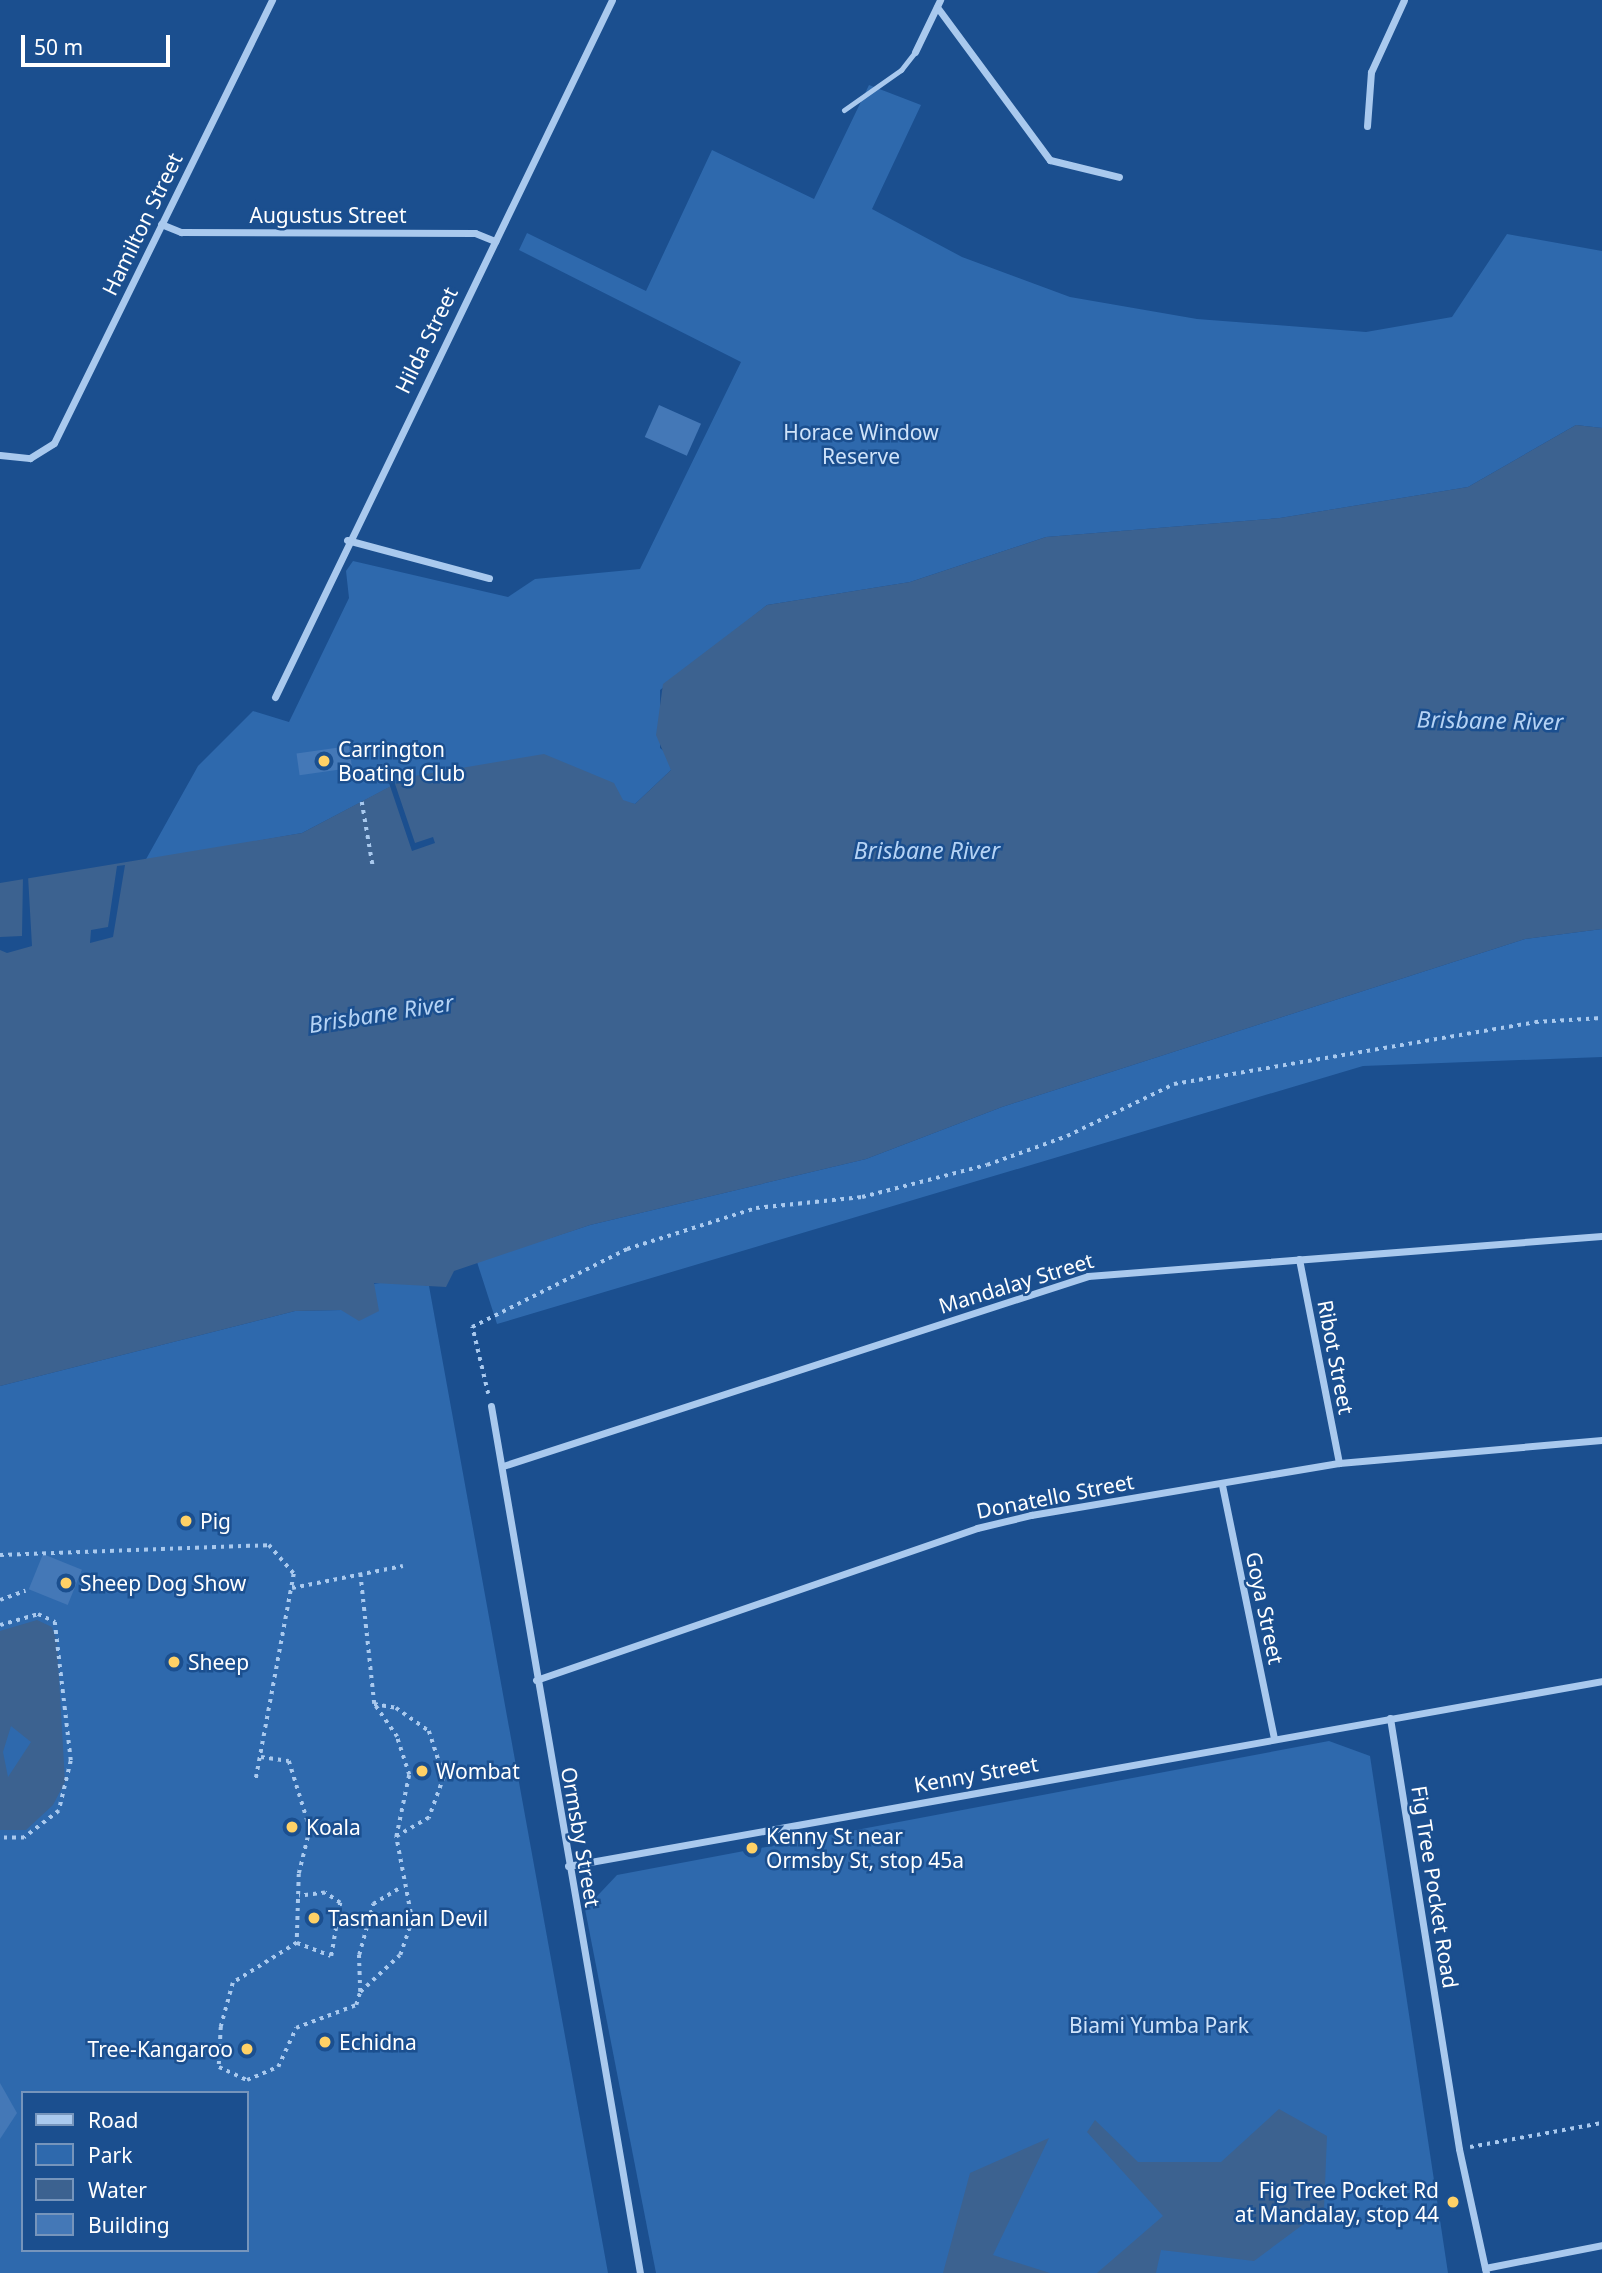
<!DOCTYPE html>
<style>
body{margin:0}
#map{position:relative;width:1602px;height:2273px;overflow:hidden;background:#1b4f8f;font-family:"Noto Sans",sans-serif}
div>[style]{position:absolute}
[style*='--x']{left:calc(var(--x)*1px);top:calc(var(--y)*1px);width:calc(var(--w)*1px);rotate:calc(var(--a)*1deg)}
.green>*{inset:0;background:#2e69ad}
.water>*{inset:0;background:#3c6290}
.pier>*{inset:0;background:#1b4f8f}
.building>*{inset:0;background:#4478b7;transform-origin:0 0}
.path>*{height:3.5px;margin-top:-1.75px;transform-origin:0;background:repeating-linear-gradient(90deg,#a9c9ee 0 3.5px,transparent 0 8.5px)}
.lane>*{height:5px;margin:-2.5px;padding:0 2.5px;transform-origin:2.5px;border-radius:2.5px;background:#a9c9ee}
.street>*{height:7px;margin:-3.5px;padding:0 3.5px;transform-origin:3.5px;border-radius:3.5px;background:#a9c9ee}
.dots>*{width:19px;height:19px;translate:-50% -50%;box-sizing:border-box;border:4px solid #1b4f8f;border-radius:50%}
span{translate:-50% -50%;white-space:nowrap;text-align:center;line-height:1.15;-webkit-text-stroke:5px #1b4f8f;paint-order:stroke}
.street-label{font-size:21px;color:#fff}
.park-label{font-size:21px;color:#cfe3fa}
.poi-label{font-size:21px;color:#fff}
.left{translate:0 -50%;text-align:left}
.right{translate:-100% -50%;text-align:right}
.water-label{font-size:23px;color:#b5d3f5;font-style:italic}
.legend{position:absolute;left:21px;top:2091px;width:228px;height:161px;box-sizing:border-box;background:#1b4f8f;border:2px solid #7695bc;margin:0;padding:9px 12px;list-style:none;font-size:21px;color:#fff}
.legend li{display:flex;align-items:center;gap:14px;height:35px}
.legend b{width:35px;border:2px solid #7695bc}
.scale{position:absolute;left:21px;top:35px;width:149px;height:32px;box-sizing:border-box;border:4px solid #fff;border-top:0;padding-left:9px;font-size:21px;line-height:24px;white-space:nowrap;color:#fff;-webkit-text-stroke:5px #1b4f8f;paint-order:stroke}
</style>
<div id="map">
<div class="green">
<div style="clip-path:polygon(869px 85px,921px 105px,872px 209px,962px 257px,1070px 297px,1197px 319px,1366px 332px,1452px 317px,1507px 234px,1602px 251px,1602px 428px,1576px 425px,1468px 487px,1280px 518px,1046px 537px,910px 582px,767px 605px,660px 690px,660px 748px,670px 756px,671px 770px,635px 804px,409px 777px,302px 833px,145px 861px,198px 766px,253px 711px,289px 722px,349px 598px,346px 571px,353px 561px,508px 597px,535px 579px,640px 569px,741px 362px,519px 250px,527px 233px,646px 291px,712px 150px,814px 199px)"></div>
<div style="clip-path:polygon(1602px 929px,1602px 1057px,1363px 1066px,497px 1324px,477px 1262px,590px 1225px,866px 1159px,1002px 1107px,1525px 939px)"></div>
<div style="clip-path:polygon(evenodd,400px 1280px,429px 1286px,608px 2273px,0 2273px,0 1386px,295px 1311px,341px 1310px,373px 1284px,400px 1280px,23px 2093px,247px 2093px,247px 2250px,23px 2250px,23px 2093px)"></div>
<div style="clip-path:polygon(1329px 1741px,1370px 1756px,1448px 2273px,656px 2273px,585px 1909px,617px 1875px)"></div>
</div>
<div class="water">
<div style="clip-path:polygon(1576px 425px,1602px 428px,1602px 929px,1525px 939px,1002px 1107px,866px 1159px,590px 1225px,454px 1271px,446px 1287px,374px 1283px,379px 1311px,359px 1321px,341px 1310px,295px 1311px,0 1386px,0 883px,302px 833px,408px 777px,544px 754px,614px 783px,623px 800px,635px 804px,671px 770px,656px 735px,663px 684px,767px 605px,910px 582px,1046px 537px,1280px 518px,1468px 487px)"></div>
<div style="clip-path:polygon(evenodd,37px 1620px,52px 1627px,57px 1642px,65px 1782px,53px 1805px,26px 1830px,0 1830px,0 1631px,37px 1620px,11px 1726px,31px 1742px,8px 1777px,3px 1752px,11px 1726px)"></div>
<div style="clip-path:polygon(1279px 2109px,1327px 2136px,1324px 2209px,1254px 2261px,1161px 2250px,1156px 2273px,1097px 2273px,1163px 2216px,1087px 2132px,1095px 2120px,1138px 2162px,1221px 2162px)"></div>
<div style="clip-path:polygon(1049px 2138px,993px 2255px,1050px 2273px,943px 2273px,970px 2173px)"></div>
</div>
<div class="pier">
<div style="clip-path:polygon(394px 781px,415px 843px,433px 837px,435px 843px,412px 851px,389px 783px)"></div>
<div style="clip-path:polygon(125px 865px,113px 937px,90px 943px,91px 930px,108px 927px,117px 866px)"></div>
<div style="clip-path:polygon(23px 876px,28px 876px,32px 946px,7px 953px,0 950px,0 937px,22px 936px)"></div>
</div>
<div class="building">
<div style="left:659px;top:405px;width:46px;height:35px;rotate:24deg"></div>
<div style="left:349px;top:746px;width:22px;height:53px;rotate:82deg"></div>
<div style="left:43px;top:1554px;width:42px;height:38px;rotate:22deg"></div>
<div style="clip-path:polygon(0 2083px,17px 2113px,0 2139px)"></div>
</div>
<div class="path">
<div style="--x:362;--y:802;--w:66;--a:80.4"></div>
<div style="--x:488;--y:1394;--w:69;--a:-103.4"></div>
<div style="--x:472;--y:1327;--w:174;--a:-26.7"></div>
<div style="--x:627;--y:1249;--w:135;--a:-17.6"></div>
<div style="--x:756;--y:1208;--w:107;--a:-5.9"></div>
<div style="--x:862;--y:1197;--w:129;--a:-14.4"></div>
<div style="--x:987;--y:1165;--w:85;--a:-19.9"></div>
<div style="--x:1067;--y:1136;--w:119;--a:-25.9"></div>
<div style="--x:1174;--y:1084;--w:366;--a:-9.7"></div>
<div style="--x:1535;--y:1022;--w:67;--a:-3.4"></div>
<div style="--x:0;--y:1555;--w:269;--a:-2.1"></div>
<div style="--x:269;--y:1545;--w:38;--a:49"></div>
<div style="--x:294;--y:1574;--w:209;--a:100.5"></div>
<div style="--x:292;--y:1588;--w:113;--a:-11.2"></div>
<div style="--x:0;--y:1600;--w:27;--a:-20"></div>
<div style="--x:0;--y:1625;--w:40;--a:-16"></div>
<div style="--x:38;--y:1614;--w:19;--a:25"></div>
<div style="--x:55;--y:1622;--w:140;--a:83.4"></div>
<div style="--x:71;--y:1761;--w:51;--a:103.5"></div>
<div style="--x:59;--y:1811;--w:44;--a:142.4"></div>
<div style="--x:24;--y:1838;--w:24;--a:180"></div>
<div style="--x:374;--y:1704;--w:22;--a:10"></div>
<div style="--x:396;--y:1708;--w:40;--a:34.9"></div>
<div style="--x:429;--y:1731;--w:48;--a:71.9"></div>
<div style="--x:444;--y:1777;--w:44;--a:110.1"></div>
<div style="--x:429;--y:1818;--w:38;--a:150"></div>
<div style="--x:261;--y:1757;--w:28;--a:8"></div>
<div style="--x:289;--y:1761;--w:71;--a:72.8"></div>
<div style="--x:310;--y:1829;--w:46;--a:103.7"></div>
<div style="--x:299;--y:1874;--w:69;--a:91.7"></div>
<div style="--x:297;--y:1943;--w:75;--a:148"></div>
<div style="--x:233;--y:1983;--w:46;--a:105.3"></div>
<div style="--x:221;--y:2027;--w:40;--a:92.9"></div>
<div style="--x:219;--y:2067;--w:31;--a:25"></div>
<div style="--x:247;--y:2080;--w:34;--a:-23"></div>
<div style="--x:278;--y:2067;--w:43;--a:-65.2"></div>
<div style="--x:296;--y:2028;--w:64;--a:-21"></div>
<div style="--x:356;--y:2005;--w:14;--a:-73"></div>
<div style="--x:360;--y:1992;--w:54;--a:-42.8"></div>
<div style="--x:400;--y:1955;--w:36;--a:-71"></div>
<div style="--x:412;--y:1921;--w:86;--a:-100.8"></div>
<div style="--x:396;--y:1837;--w:63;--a:-78.2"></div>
<div style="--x:409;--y:1775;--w:40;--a:-108"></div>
<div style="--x:397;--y:1737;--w:40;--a:-124.9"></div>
<div style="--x:374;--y:1704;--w:131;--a:-96.1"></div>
<div style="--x:297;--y:1943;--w:36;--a:21"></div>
<div style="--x:331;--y:1956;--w:54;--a:-80.4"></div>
<div style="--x:340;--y:1903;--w:18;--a:-146"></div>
<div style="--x:325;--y:1893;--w:26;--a:173"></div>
<div style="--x:360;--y:1992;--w:37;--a:-92"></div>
<div style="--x:359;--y:1955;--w:53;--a:-74.6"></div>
<div style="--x:373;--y:1904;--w:33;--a:-31"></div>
<div style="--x:1470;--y:2147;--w:134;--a:-10.3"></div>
</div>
<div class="lane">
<div style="--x:844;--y:110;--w:70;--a:-35.1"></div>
<div style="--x:901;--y:70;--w:23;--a:-52"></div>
</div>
<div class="street">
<div style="--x:937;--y:7;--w:190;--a:53.6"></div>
<div style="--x:1050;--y:160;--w:71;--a:13.8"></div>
<div style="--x:915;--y:52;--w:58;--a:-64.3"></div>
<div style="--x:1367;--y:126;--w:54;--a:-85.8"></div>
<div style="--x:1371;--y:72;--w:79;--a:-65.4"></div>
<div style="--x:161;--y:224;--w:22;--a:22"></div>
<div style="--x:181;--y:232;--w:294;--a:0.2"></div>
<div style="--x:475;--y:233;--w:22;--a:22"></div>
<div style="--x:0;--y:455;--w:30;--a:6"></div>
<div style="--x:30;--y:458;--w:28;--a:-32"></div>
<div style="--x:54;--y:443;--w:494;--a:-63.8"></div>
<div style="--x:347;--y:540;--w:147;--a:15"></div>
<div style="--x:275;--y:697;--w:774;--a:-64.2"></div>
<div style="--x:1299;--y:1259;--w:208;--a:78.9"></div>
<div style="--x:491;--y:1406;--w:880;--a:80.25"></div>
<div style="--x:503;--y:1466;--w:615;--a:-17.99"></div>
<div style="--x:1088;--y:1276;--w:516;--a:-4.45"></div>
<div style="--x:1222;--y:1485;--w:258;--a:78.4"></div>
<div style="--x:536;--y:1680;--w:466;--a:-19"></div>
<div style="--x:977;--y:1528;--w:56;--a:-13.5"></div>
<div style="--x:1031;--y:1515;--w:312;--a:-9.6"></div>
<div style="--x:1339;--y:1463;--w:264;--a:-5"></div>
<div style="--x:1390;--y:1718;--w:436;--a:80.9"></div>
<div style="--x:1459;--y:2149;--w:127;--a:77.7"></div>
<div style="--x:568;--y:1866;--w:1050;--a:-10.14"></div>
<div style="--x:1485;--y:2268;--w:119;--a:-11.1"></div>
</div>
<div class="dots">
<div style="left:324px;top:761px;background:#ffd166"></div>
<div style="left:186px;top:1521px;background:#ffd166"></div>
<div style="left:66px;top:1583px;background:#ffd166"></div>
<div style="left:174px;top:1662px;background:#ffd166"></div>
<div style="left:422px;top:1771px;background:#ffd166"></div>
<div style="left:292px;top:1827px;background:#ffd166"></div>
<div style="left:752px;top:1848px;background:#ffd166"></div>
<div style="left:314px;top:1918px;background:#ffd166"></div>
<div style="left:325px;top:2042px;background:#ffd166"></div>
<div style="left:247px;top:2049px;background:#ffd166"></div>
<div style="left:1453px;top:2202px;background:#ffd166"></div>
</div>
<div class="street-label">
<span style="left:328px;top:215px">Augustus Street</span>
<span style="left:142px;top:224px;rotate:-64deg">Hamilton Street</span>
<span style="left:426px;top:340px;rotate:-64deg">Hilda Street</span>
<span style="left:1016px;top:1283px;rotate:-17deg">Mandalay Street</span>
<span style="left:1336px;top:1357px;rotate:79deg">Ribot Street</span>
<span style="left:1055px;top:1496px;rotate:-11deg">Donatello Street</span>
<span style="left:1265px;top:1608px;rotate:78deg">Goya Street</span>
<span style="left:976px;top:1774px;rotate:-10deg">Kenny Street</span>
<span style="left:581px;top:1837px;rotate:80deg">Ormsby Street</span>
<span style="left:1435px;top:1887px;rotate:81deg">Fig Tree Pocket Road</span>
</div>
<div class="park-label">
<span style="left:861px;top:444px">Horace Window<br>Reserve</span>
<span style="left:1159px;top:2025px">Biami Yumba Park</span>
</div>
<div class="poi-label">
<span class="left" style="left:338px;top:761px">Carrington<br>Boating Club</span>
<span class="left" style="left:200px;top:1521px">Pig</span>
<span class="left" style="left:80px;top:1583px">Sheep Dog Show</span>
<span class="left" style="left:188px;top:1662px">Sheep</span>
<span class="left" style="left:436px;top:1771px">Wombat</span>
<span class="left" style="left:306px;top:1827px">Koala</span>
<span class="left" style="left:766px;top:1848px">Kenny St near<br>Ormsby St, stop 45a</span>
<span class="left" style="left:328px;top:1918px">Tasmanian Devil</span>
<span class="left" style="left:339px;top:2042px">Echidna</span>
<span class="right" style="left:233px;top:2049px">Tree-Kangaroo</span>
<span class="right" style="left:1439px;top:2202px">Fig Tree Pocket Rd<br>at Mandalay, stop 44</span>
</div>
<div class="water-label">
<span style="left:1490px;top:720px;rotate:1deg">Brisbane River</span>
<span style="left:927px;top:850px">Brisbane River</span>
<span style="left:381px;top:1013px;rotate:-9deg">Brisbane River</span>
</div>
<ul class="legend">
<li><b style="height:9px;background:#a9c9ee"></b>Road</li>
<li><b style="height:19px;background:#2e69ad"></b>Park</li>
<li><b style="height:19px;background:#3c6290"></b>Water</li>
<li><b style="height:19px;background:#4478b7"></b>Building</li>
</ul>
<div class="scale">50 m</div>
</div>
